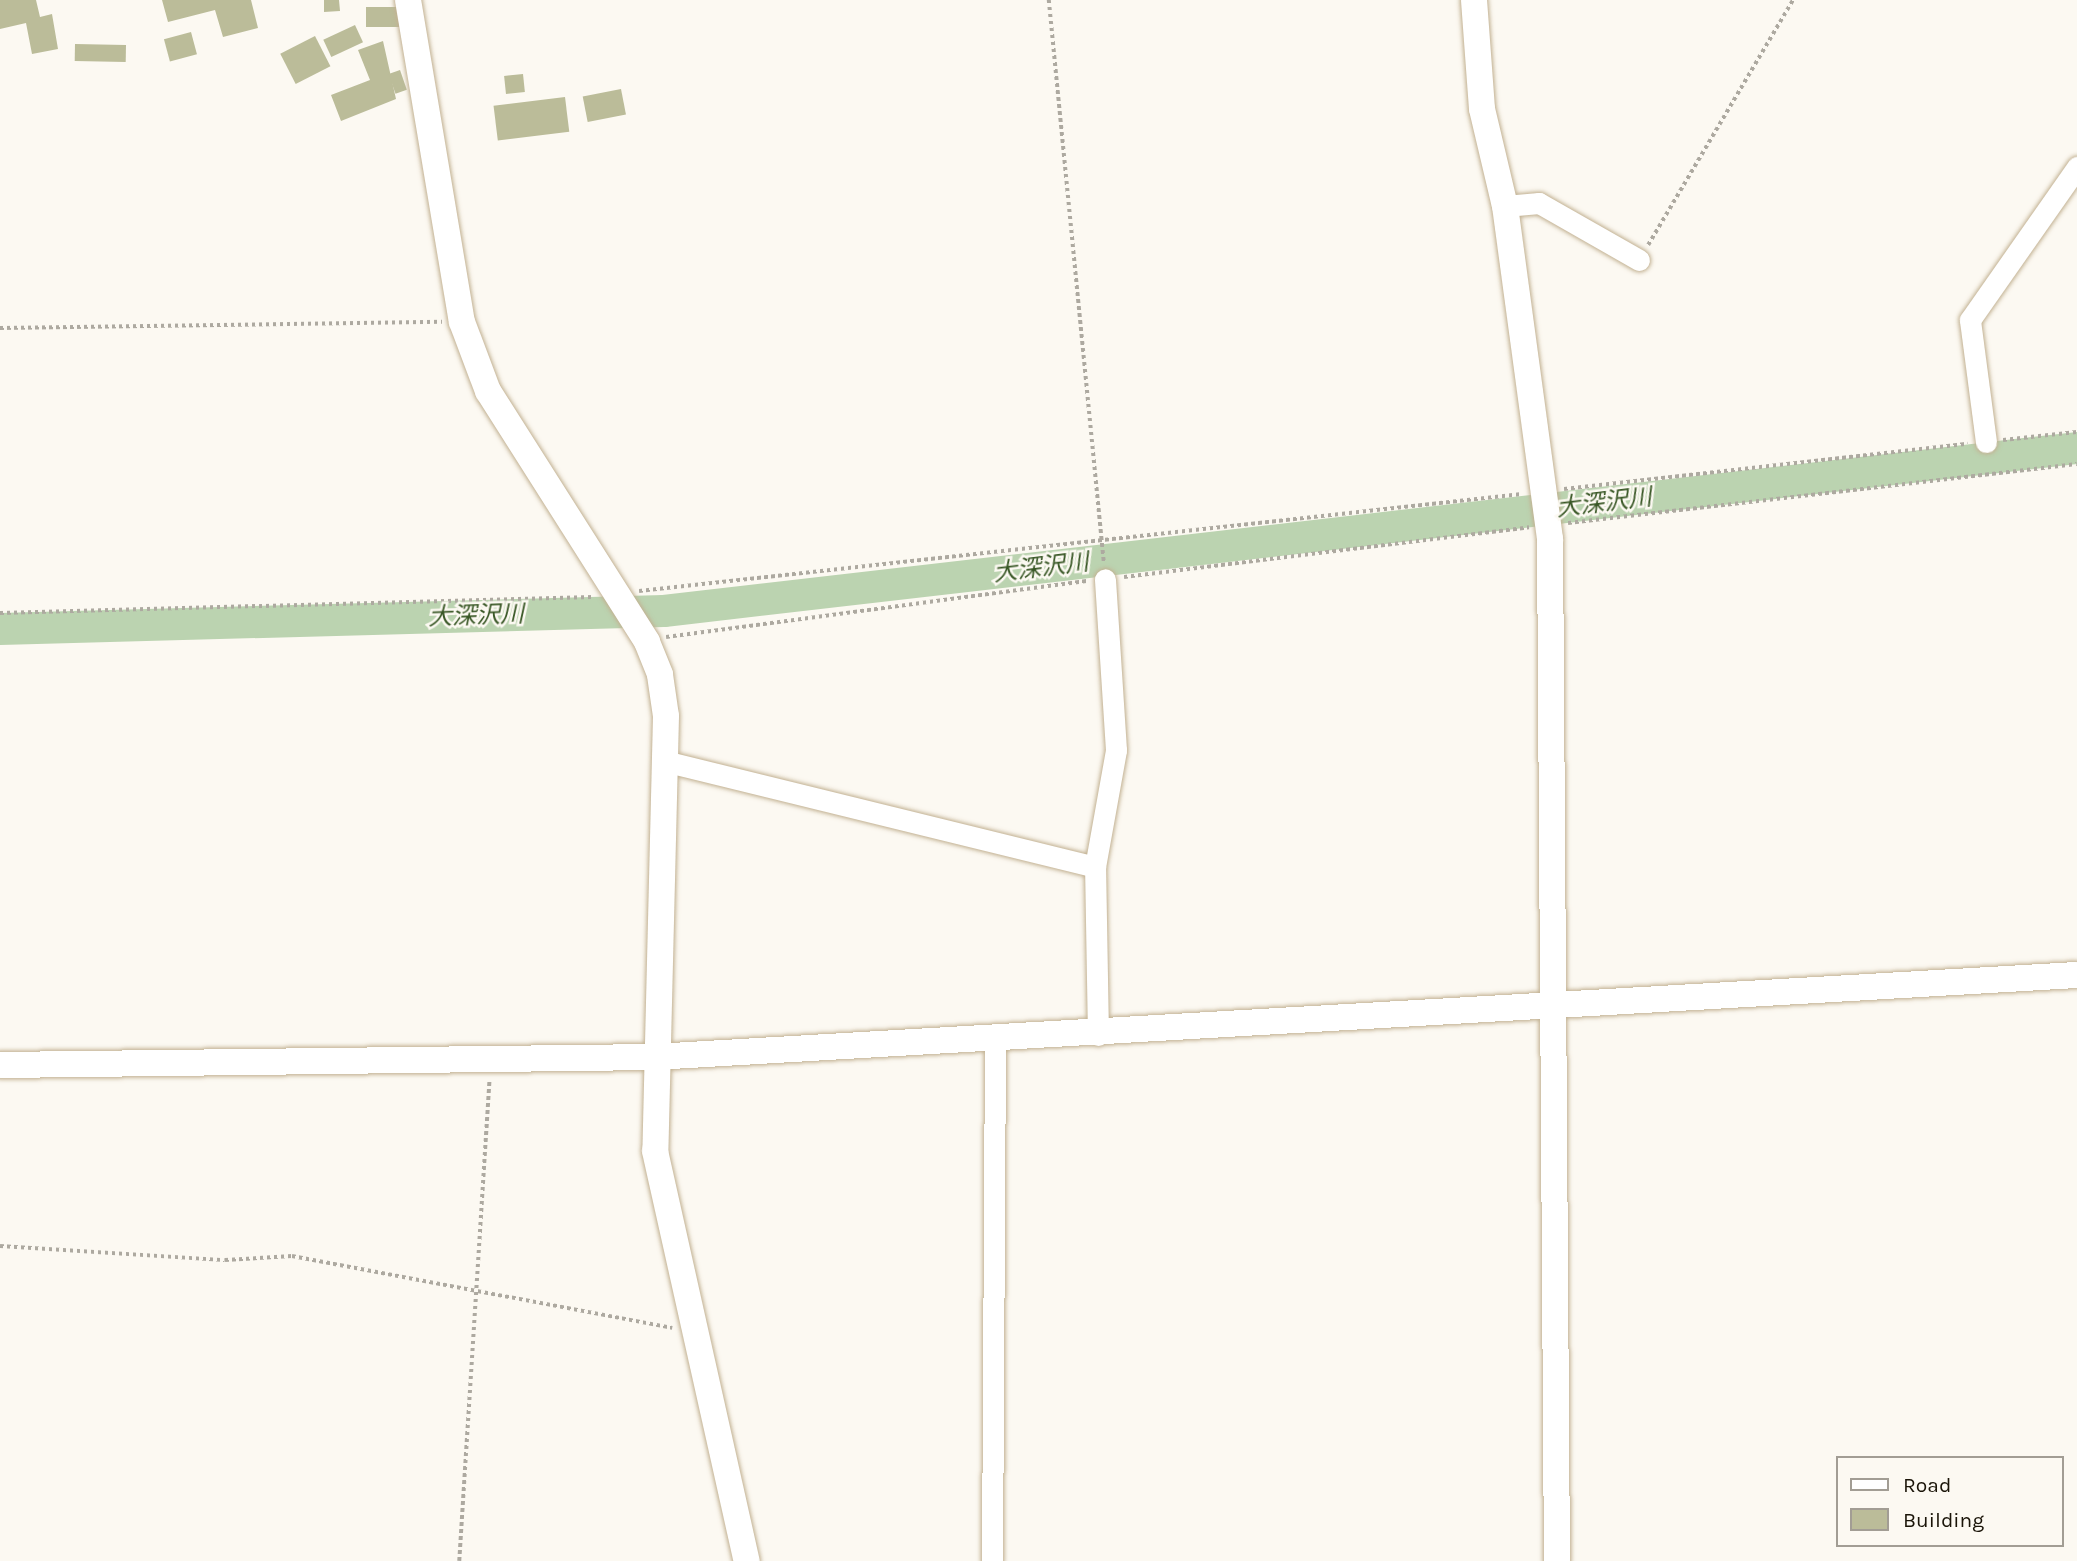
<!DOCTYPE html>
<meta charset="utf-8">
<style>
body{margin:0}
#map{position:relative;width:2077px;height:1561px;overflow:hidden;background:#fcf9f2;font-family:Karla,"Noto Sans JP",sans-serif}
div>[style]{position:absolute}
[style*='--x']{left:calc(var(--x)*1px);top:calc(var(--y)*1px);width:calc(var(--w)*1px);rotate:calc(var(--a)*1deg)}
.river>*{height:32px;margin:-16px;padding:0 16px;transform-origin:16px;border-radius:16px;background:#bbd3b0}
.building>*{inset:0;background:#bbbc99;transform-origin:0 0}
.path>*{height:3.5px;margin-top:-1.75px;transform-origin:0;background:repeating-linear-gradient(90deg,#ada9a0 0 3.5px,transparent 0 7px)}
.roads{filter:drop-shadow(0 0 2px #c2b192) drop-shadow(0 0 2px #c2b192)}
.minor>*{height:21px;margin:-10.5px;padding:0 10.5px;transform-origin:10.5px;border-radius:10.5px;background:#fff}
.tertiary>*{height:26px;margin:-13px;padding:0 13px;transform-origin:13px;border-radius:13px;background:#fff}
span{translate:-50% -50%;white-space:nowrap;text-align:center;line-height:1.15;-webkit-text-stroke:5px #fcf9f2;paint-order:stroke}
.water-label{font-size:24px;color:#385725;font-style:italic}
.legend{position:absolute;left:1836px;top:1456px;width:228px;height:91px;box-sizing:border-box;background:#fcf9f2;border:2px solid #a29d94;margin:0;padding:9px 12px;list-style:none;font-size:21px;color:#1a1408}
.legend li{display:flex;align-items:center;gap:14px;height:35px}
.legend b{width:35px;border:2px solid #a29d94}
</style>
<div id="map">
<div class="river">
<div style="--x:0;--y:629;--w:664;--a:-1.55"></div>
<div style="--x:664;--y:611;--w:1422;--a:-6.58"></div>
</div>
<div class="building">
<div style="clip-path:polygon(0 0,36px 0,40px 17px,52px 14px,58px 49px,32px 54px,26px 23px,0 29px)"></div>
<div style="clip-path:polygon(162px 0,251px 0,258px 28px,223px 37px,215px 10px,168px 22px)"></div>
<div style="clip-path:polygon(324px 0,339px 0,340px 11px,324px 12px)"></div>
<div style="left:366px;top:7px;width:33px;height:20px"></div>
<div style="left:355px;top:25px;width:19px;height:35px;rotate:65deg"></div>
<div style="left:191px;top:32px;width:23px;height:28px;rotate:75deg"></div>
<div style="left:315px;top:36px;width:34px;height:39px;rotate:63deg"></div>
<div style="clip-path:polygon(383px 41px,396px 99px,341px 121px,331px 95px,370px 80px,358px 50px)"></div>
<div style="left:75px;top:44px;width:51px;height:17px;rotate:1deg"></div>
<div style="left:400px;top:70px;width:21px;height:12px;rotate:71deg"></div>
<div style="left:523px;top:74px;width:18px;height:19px;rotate:84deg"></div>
<div style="left:621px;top:89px;width:26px;height:39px;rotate:79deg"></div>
<div style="left:565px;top:97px;width:35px;height:72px;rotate:83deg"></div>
</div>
<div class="path">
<div style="--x:1049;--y:0;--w:565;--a:84.41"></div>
<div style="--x:1648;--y:245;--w:285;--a:-59.4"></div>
<div style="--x:0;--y:328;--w:442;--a:-0.8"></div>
<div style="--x:2003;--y:440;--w:74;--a:-6.2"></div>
<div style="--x:1564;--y:489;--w:406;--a:-6.4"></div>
<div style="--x:1568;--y:523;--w:512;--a:-6.61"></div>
<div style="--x:1124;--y:577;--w:408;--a:-7"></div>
<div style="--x:639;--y:591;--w:888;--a:-6.27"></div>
<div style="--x:0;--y:613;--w:593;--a:-1.55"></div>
<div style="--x:666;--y:637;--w:426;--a:-7.6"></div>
<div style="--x:0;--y:1246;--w:225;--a:3.6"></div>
<div style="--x:225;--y:1260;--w:67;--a:-3.4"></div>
<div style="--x:292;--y:1256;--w:387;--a:10.7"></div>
<div style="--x:459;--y:1561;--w:482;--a:-86.4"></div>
</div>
<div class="roads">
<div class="minor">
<div style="--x:1505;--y:206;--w:34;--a:-5"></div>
<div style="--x:1539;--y:203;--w:115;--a:29.7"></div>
<div style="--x:1986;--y:442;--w:123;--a:-97.5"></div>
<div style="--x:1970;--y:320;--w:187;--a:-55"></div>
<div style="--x:664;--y:761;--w:444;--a:13.8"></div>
<div style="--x:1098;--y:1035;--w:168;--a:-91"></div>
<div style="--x:1095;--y:867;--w:119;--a:-79.8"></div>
<div style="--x:1116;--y:750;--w:171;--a:-93.7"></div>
<div style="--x:992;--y:1561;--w:520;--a:-89.67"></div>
</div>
<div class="tertiary">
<div style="--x:408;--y:0;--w:326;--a:80.5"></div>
<div style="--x:462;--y:322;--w:74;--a:69.4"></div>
<div style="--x:488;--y:391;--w:297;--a:57.6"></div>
<div style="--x:647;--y:642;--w:35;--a:68"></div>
<div style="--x:660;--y:675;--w:41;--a:81.7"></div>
<div style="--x:666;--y:716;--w:435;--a:91.4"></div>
<div style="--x:655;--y:1151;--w:420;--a:77.4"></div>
<div style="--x:1474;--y:0;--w:109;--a:85.8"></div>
<div style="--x:1482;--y:109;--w:100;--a:76.7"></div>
<div style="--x:1505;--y:206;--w:336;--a:82.3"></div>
<div style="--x:1550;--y:539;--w:1022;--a:89.61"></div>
<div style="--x:0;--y:1065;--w:654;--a:-0.7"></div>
<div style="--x:654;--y:1057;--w:1425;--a:-3.3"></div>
</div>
</div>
<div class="water-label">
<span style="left:1604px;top:503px;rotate:-7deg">大深沢川</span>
<span style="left:1041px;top:568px;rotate:-7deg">大深沢川</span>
<span style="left:476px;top:616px;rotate:-2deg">大深沢川</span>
</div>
<ul class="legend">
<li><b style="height:9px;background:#fff"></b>Road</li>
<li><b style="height:19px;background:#bbbc99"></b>Building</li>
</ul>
</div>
